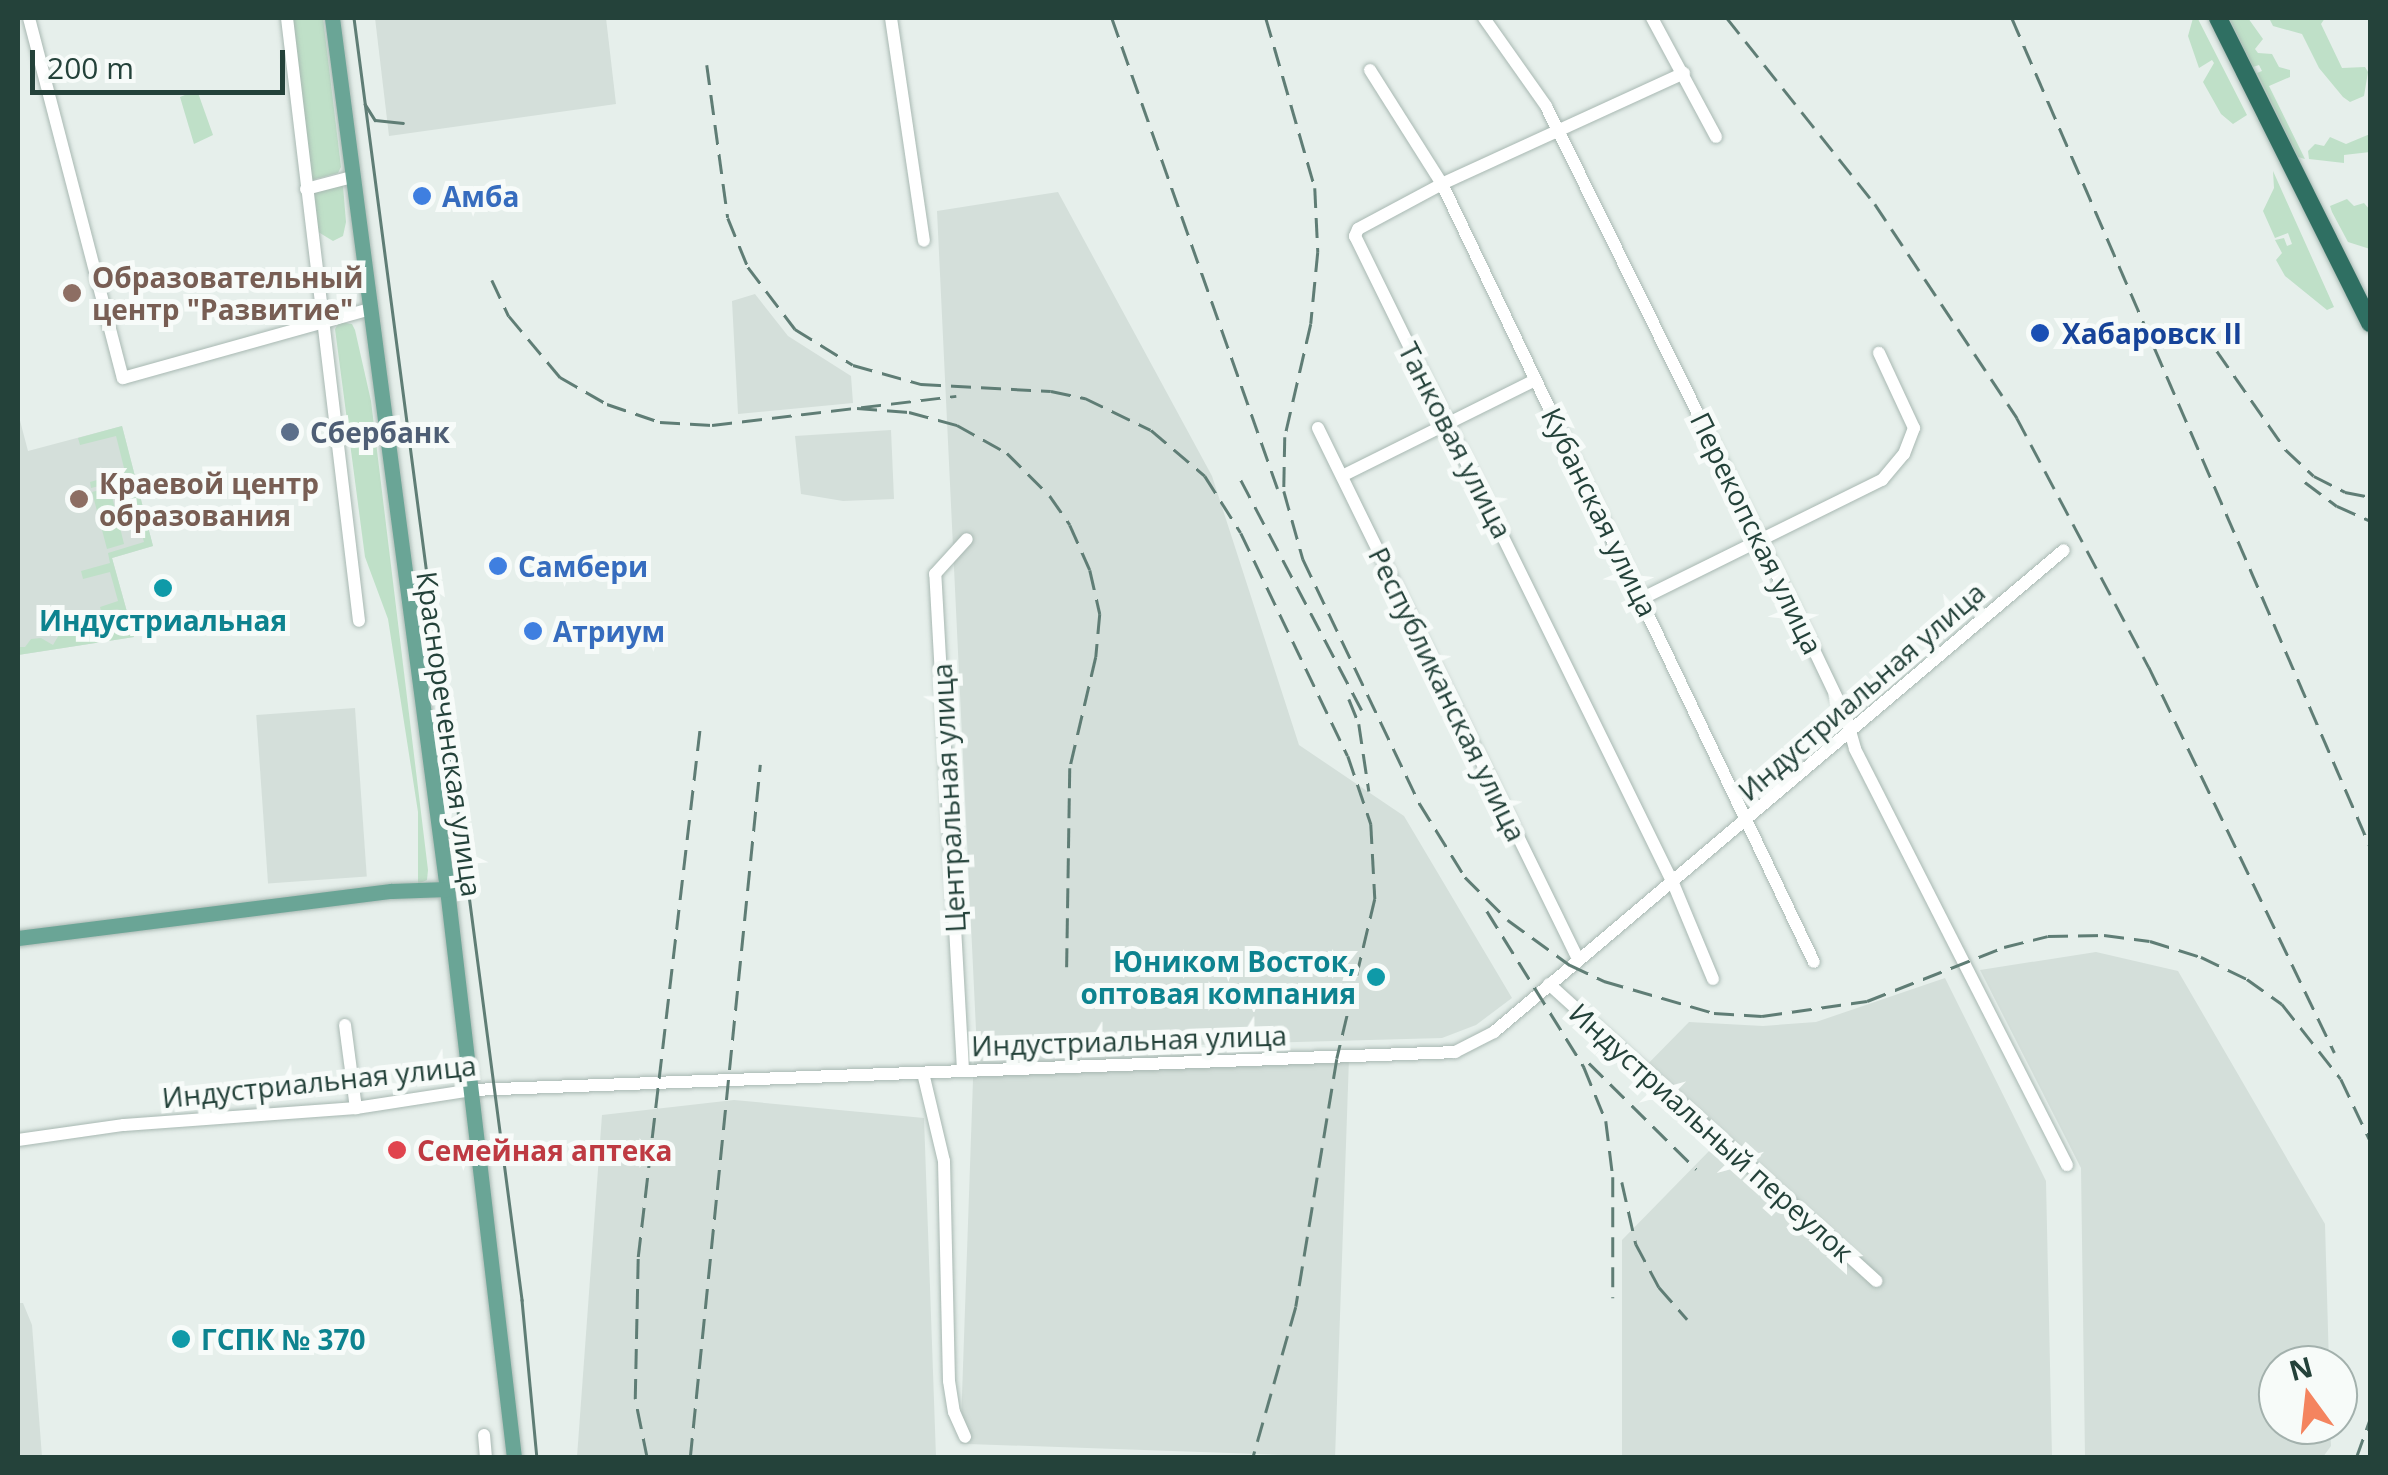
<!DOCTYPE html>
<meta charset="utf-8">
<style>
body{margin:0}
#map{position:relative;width:2388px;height:1475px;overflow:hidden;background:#e6efeb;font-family:"Open Sans",sans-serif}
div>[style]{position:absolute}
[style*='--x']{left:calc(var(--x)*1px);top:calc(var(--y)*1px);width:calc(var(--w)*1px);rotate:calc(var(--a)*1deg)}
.built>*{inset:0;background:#d4dfda;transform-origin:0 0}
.green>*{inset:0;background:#bfe0c8}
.roads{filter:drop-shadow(0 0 2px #a8b8b2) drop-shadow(0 0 2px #a8b8b2)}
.minor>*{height:12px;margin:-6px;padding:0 6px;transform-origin:6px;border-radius:6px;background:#fff}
.major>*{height:15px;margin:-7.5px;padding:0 7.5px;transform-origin:7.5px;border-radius:7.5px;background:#6aa596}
.highway>*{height:18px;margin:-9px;padding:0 9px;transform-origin:9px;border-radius:9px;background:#2f6f62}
.tram>*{height:2.5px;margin:-1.25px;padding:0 1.25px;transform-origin:1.25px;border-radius:1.25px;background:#5f7d75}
.rail>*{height:2.5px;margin-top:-1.25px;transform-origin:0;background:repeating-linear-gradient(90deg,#5f7d75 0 20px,transparent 0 30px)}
.dots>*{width:28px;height:28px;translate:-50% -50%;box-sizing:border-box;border:5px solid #f7fbf9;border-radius:50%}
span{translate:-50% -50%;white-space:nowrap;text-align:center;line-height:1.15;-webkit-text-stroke:10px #f7fbf9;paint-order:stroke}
.shop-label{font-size:28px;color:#366cbe;font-weight:700}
.left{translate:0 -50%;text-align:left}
.education-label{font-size:28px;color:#785e54;font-weight:700}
.transit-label{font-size:28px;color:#164399;font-weight:700}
.service-label{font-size:28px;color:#4e5e75;font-weight:700}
.street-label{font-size:28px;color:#24423a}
.culture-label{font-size:28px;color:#0d838f;font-weight:700}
.right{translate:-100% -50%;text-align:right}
.health-label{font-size:28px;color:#be3a42;font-weight:700}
.frame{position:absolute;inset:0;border:20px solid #24423a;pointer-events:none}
.north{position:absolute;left:2258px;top:1345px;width:100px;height:100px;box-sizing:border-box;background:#f7fbf9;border:2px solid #a3b1ad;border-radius:50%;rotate:345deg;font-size:28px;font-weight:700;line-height:40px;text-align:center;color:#24423a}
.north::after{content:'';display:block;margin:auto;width:35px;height:45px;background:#f4845f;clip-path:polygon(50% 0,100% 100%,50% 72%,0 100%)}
.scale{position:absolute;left:30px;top:50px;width:255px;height:45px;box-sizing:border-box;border:5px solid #24423a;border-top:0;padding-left:12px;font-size:30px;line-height:35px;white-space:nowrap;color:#24423a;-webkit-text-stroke:8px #f7fbf9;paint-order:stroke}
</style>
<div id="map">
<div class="built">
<div style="clip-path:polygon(375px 18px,606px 18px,616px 104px,389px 136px)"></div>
<div style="clip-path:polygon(1058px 192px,1212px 476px,1299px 745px,1404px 816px,1512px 998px,1476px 1025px,1442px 1038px,977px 1051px,937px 211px)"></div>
<div style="clip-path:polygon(755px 294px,788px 336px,851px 376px,853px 403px,738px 414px,732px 301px)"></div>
<div style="clip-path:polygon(18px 413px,28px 451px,122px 426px,153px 546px,112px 558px,134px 637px,18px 655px)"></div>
<div style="clip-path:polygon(891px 430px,894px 499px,843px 501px,801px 494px,795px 436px)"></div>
<div style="left:355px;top:708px;width:169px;height:99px;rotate:86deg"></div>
<div style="clip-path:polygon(2096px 952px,2178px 971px,2325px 1224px,2329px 1365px,2278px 1365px,2278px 1425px,2330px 1425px,2331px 1446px,2323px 1457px,2085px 1457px,2081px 1168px,1980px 970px)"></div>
<div style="clip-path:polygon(1945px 978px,2046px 1181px,2052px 1457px,1622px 1458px,1622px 1240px,1711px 1149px,1635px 1077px,1689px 1022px,1763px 1026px,1816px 1022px)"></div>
<div style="left:1349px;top:1058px;width:399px;height:375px;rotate:92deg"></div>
<div style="clip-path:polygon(734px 1100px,924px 1118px,936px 1457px,577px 1457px,602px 1115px)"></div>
<div style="clip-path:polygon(18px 1303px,23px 1303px,32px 1325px,42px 1457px,18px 1457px)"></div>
</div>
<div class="green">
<div style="clip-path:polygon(292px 18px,323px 18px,341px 167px,338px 173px,308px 181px)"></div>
<div style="clip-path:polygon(2193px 18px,2198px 19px,2247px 115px,2233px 124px,2221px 114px,2203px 82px,2214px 63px,2212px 60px,2199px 68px,2188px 36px)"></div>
<div style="clip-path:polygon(2229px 18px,2248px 18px,2263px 39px,2255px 49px,2258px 53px,2272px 54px,2279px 67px,2290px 70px,2290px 77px,2269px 86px,2305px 159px,2298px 157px,2257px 73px,2262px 71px,2259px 65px,2253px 67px)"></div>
<div style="clip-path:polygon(2269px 18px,2325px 18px,2321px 24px,2342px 68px,2365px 67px,2368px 72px,2364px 96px,2350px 102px,2343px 97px,2319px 68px,2302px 34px,2273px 26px)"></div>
<div style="clip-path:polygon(197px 90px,213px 135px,194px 144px,180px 97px)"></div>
<div style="clip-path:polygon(2370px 134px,2370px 152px,2344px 155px,2344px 163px,2309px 159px,2308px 151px,2315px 144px,2324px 146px,2330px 137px,2346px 144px)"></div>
<div style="clip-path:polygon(2273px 171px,2334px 307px,2327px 310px,2285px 276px,2276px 260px,2282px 253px,2275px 240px,2284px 238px,2287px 246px,2292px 244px,2288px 233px,2275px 238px,2263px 211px,2274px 188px)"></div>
<div style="clip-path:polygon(339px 183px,343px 186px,346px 222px,343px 236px,333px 241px,315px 230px,312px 188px)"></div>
<div style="clip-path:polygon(2347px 199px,2354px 206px,2364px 203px,2370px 210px,2370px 249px,2348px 242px,2332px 212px,2330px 206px)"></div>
<div style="clip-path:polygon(339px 322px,352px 324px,355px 330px,371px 401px,428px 870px,427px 880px,418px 884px,418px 812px,388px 619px,365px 557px,335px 329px)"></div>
<div style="clip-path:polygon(122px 426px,153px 546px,112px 558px,134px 637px,18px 655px,18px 647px,25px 647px,31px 639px,41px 638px,53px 645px,60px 633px,70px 627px,80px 630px,86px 621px,99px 618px,103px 633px,124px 627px,105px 630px,104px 623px,122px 618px,103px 621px,102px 615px,120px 609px,101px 611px,100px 607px,118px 601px,110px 572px,83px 579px,81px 571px,110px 563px,108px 553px,144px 542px,136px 514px,118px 519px,124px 544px,107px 549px,92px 492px,110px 487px,116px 513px,134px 507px,127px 479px,91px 488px,90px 482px,125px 472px,116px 436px,80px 445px,78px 438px)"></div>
</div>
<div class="roads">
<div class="minor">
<div style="--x:29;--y:18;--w:372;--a:75.4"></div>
<div style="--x:123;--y:378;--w:253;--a:-15.6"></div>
<div style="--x:287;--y:18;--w:607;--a:83.19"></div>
<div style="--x:891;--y:18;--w:225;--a:81.6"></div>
<div style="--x:1484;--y:18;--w:108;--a:54.8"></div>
<div style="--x:1546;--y:106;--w:583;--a:63.74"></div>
<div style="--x:1804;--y:629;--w:98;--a:64.5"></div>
<div style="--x:1846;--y:717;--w:33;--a:74"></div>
<div style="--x:1855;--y:749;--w:467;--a:63"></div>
<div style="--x:1652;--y:18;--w:135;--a:61.7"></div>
<div style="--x:1370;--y:70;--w:135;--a:57.7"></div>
<div style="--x:1442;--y:184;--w:862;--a:64.45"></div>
<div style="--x:1684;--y:73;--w:266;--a:155.4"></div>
<div style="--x:1442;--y:184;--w:95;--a:151.8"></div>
<div style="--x:1358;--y:229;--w:8;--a:113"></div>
<div style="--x:1355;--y:236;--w:721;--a:63.83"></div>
<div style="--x:1673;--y:883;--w:104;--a:67.4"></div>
<div style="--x:306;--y:189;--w:48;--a:-14.6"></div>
<div style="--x:1318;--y:428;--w:591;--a:63.91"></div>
<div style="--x:1342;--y:476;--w:216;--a:-26.4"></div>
<div style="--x:1643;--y:598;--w:267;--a:-26.3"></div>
<div style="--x:1882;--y:480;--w:34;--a:-50"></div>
<div style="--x:1904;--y:454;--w:28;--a:-69"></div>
<div style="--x:1914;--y:428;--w:83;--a:-115"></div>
<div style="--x:1549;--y:984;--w:442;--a:42.2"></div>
<div style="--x:345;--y:1025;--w:84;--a:82.5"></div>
<div style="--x:963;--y:1070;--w:497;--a:-93.2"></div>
<div style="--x:935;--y:574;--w:47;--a:-47.6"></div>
<div style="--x:923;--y:1073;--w:90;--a:76.6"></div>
<div style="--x:944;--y:1161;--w:220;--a:88.7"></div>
<div style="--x:949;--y:1381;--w:31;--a:81"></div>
<div style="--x:954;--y:1412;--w:27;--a:66"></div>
<div style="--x:18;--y:1140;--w:107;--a:-8.1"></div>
<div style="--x:124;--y:1125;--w:233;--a:-4.2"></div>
<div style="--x:356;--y:1108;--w:117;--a:-8.8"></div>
<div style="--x:472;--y:1090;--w:984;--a:-2.21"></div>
<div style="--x:1455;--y:1052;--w:44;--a:-27.1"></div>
<div style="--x:1494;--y:1032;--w:746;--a:-40.22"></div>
<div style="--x:484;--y:1435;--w:23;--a:85"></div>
</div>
<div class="major">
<div style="--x:332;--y:18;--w:879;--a:82.48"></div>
<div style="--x:447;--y:889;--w:573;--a:83.28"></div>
<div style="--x:18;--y:938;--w:376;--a:-7.2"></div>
<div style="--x:391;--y:891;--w:56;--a:-2"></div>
</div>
<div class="highway">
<div style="--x:2218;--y:18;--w:341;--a:63.5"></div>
</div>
</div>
<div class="tram">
<div style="--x:354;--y:18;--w:1293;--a:82.53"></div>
<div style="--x:522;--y:1300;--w:159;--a:84.6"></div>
<div style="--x:365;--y:104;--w:19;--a:58"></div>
<div style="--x:375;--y:120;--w:28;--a:6"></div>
</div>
<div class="rail">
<div style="--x:1112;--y:18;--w:499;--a:70.6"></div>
<div style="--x:1266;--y:18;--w:177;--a:73.9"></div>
<div style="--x:1315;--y:188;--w:64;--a:87.3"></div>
<div style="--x:1318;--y:252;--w:72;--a:95.6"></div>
<div style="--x:1311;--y:324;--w:116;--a:103"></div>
<div style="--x:1285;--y:437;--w:54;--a:91.1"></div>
<div style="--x:1284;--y:491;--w:71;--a:74.4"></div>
<div style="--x:1303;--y:559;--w:272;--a:64.5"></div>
<div style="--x:1420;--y:804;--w:86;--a:58.3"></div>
<div style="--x:1465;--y:877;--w:61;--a:45"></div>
<div style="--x:1508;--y:920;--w:77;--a:36"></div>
<div style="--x:1570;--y:965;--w:38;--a:25"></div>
<div style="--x:1604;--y:981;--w:115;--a:16.2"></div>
<div style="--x:1714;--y:1013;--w:48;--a:3.6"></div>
<div style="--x:1762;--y:1016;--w:106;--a:-8.1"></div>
<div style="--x:1867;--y:1001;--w:147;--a:-21.5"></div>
<div style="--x:2004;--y:947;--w:45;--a:-14"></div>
<div style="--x:2048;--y:936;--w:56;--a:-1"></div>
<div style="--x:2104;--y:935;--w:46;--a:7.4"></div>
<div style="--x:2150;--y:941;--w:53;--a:17.4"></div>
<div style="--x:2201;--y:957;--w:51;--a:25.6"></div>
<div style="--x:2247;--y:979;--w:43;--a:35.5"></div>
<div style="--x:2282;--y:1004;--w:95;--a:51.8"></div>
<div style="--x:2341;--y:1079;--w:68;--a:64.6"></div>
<div style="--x:1727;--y:18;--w:238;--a:51.5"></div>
<div style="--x:1875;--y:204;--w:257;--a:56.4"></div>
<div style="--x:2017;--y:418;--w:282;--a:62.1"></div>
<div style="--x:2149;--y:667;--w:428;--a:64.3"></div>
<div style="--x:2012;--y:18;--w:902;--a:66.62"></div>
<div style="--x:707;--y:65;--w:154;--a:82.2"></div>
<div style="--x:728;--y:218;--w:53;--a:67.8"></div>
<div style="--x:748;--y:267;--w:78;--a:52.8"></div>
<div style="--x:795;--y:329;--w:68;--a:31.8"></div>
<div style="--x:853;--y:365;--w:71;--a:15.6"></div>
<div style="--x:921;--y:384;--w:130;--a:3.1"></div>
<div style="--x:1051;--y:391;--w:35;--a:12"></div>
<div style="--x:1085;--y:398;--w:73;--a:25.9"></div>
<div style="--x:1151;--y:430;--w:71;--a:40.4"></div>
<div style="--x:1205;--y:476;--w:67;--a:57.7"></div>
<div style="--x:1241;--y:533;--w:247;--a:64.4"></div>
<div style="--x:1348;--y:756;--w:72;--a:71.3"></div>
<div style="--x:1371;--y:824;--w:75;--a:86.9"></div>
<div style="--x:1375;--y:899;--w:164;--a:103.4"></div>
<div style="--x:1337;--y:1059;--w:251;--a:99.4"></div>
<div style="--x:1296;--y:1307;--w:157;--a:105.9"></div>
<div style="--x:492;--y:280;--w:40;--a:65"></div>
<div style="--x:509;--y:316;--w:80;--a:50.1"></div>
<div style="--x:560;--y:377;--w:54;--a:29.9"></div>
<div style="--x:607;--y:404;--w:56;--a:18.8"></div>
<div style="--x:660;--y:422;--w:52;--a:3.3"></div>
<div style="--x:712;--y:425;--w:246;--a:-6.8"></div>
<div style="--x:2217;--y:351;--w:121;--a:55.1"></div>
<div style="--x:2286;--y:450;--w:38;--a:43"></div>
<div style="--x:2314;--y:476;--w:35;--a:27"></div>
<div style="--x:2345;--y:492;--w:25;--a:11"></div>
<div style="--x:857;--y:408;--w:52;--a:4.4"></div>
<div style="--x:909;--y:412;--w:50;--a:15.2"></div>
<div style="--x:957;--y:425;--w:57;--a:29.2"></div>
<div style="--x:1007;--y:453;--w:61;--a:45"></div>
<div style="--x:1050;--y:496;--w:35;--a:55"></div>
<div style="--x:1070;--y:525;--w:49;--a:66"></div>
<div style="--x:1090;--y:570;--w:45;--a:77.2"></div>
<div style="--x:1100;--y:614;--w:43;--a:95.3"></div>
<div style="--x:1096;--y:657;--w:114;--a:103.2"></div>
<div style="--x:1070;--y:768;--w:199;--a:90.9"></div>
<div style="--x:1241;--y:480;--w:260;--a:62.3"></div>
<div style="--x:2305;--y:482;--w:40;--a:37"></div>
<div style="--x:2337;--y:506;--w:36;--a:24"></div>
<div style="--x:1349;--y:699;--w:27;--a:68"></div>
<div style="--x:1359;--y:724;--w:68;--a:81.5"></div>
<div style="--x:1487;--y:911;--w:184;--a:58.1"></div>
<div style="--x:1584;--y:1067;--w:58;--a:67.8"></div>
<div style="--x:1606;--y:1121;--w:56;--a:82.9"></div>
<div style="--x:1613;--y:1177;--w:121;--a:90"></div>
<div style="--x:1589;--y:1063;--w:151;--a:44.7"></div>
<div style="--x:1622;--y:1182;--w:64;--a:77.3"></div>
<div style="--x:1636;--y:1244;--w:49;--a:61.9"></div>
<div style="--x:1659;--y:1287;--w:43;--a:48.8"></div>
<div style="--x:647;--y:1458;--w:60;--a:-101.5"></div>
<div style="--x:635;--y:1399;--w:142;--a:-88.8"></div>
<div style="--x:638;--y:1257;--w:533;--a:-83.32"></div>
<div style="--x:690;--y:1458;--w:697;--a:-84.23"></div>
<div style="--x:2356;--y:1458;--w:41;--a:-70.3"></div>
</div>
<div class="dots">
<div style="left:422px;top:196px;background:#3f7fe0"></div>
<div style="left:72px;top:293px;background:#8d6e63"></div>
<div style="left:2040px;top:333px;background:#1a4fb4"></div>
<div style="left:290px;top:432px;background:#5c6f8a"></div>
<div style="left:79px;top:499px;background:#8d6e63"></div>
<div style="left:498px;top:566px;background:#3f7fe0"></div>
<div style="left:163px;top:588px;background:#0f9aa8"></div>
<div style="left:533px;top:631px;background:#3f7fe0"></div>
<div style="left:1376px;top:977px;background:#0f9aa8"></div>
<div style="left:397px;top:1150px;background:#e0444e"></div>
<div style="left:181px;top:1339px;background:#0f9aa8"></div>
</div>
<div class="shop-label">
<span class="left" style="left:442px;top:196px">Амба</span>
<span class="left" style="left:518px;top:566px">Самбери</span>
<span class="left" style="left:553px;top:631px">Атриум</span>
</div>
<div class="education-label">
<span class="left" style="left:92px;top:293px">Образовательный<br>центр "Развитие"</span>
<span class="left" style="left:99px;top:499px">Краевой центр<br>образования</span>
</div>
<div class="transit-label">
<span class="left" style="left:2062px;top:333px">Хабаровск II</span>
</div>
<div class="service-label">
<span class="left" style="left:310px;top:432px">Сбербанк</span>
</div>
<div class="street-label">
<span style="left:1456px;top:440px;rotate:63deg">Танковая улица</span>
<span style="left:1600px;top:512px;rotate:64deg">Кубанская улица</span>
<span style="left:1757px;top:533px;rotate:64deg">Перекопская улица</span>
<span style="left:1861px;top:691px;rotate:-41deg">Индустриальная улица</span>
<span style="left:1448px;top:694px;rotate:64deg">Республиканская улица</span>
<span style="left:450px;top:734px;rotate:82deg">Краснореченская улица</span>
<span style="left:948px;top:798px;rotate:-93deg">Центральная улица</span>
<span style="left:1129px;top:1040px;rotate:-2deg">Индустриальная улица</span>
<span style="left:319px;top:1081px;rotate:-6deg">Индустриальная улица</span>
<span style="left:1712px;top:1132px;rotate:42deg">Индустриальный переулок</span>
</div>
<div class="culture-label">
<span style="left:163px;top:620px">Индустриальная</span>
<span class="right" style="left:1356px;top:977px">Юником Восток,<br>оптовая компания</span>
<span class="left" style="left:201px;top:1339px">ГСПК № 370</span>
</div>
<div class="health-label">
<span class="left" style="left:417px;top:1150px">Семейная аптека</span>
</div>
<div class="frame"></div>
<div class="north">N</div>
<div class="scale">200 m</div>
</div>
